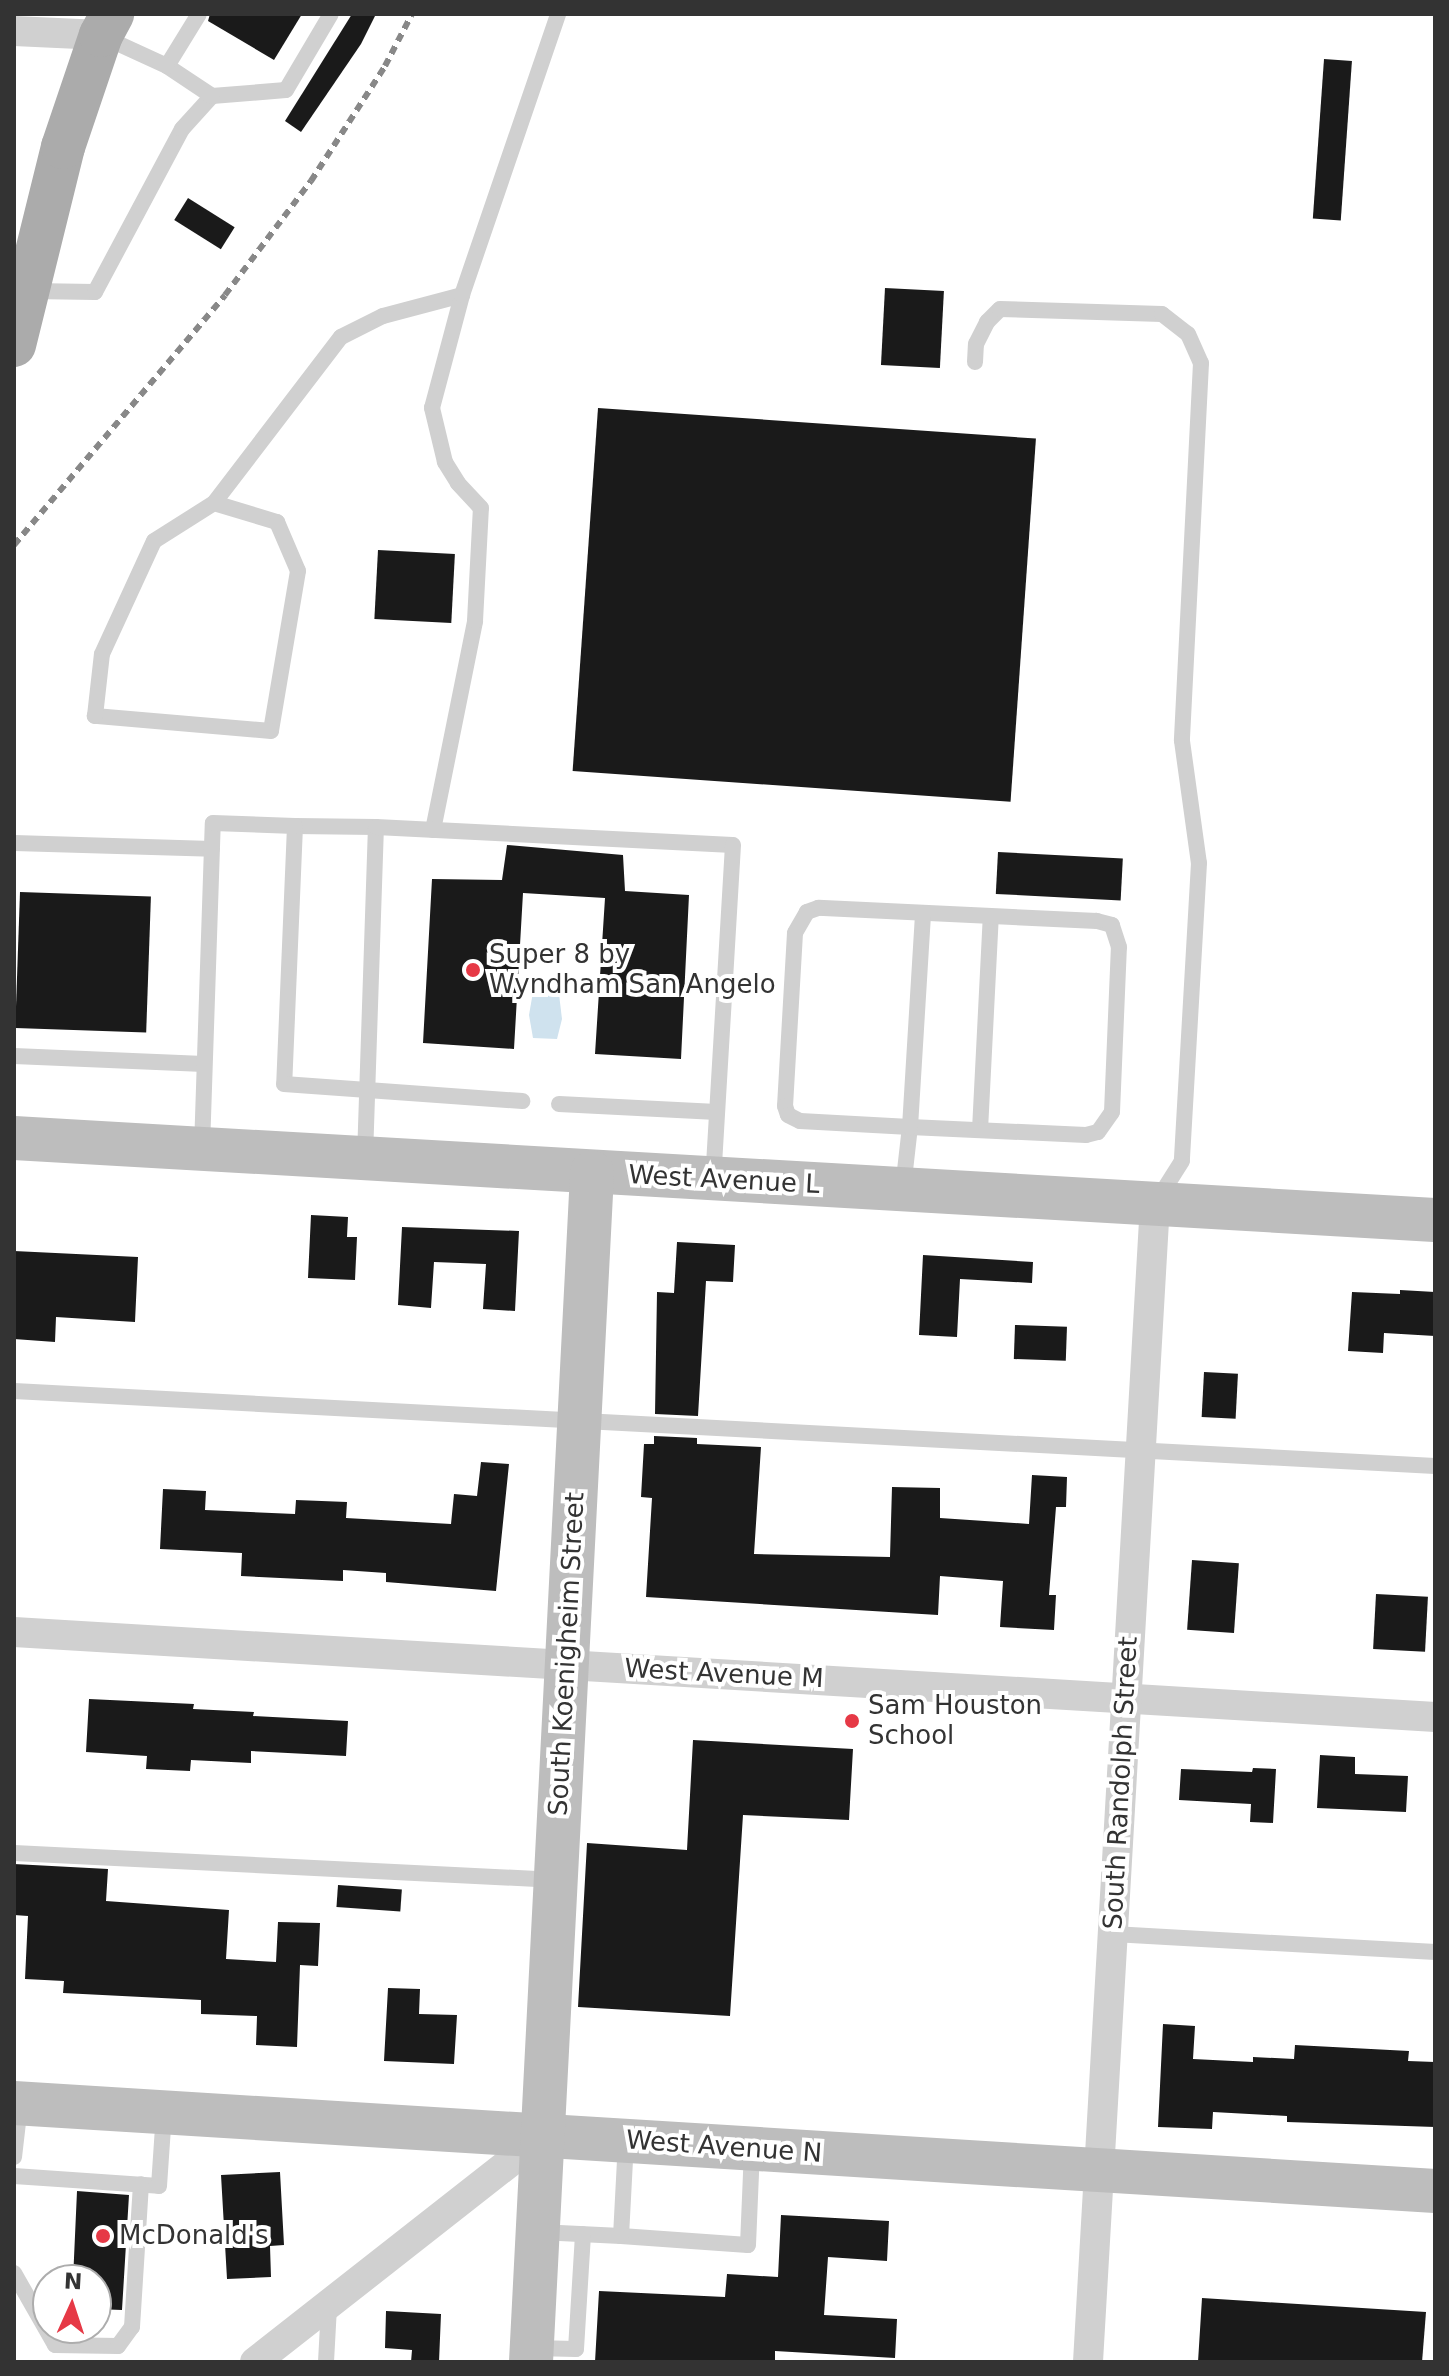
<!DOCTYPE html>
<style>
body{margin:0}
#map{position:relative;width:1449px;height:2376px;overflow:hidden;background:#fff;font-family:"DejaVu Sans",sans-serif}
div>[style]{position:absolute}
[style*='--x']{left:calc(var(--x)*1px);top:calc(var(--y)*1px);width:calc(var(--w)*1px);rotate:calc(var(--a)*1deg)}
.water>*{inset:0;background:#cfe2ee}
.building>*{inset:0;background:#1a1a1a;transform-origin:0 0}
.lane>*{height:16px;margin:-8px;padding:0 8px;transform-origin:8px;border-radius:8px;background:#d0d0d0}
.street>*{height:30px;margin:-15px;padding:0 15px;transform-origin:15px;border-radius:15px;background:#d0d0d0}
.secondary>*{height:44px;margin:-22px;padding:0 22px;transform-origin:22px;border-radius:22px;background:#bdbdbd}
.primary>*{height:44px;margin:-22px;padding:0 22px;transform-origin:22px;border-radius:22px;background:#ababab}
.rail>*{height:6px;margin-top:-3px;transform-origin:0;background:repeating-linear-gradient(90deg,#888 0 8px,transparent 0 14px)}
.dots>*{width:22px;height:22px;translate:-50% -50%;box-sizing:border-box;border:4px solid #fff;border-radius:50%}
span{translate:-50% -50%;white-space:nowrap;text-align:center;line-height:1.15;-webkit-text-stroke:8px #fff;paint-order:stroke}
.poi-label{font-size:26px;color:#333}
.left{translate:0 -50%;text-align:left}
.street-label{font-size:26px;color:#333}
.frame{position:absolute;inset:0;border:16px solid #333;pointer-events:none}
.north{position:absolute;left:32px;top:2264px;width:80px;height:80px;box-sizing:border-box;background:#fff;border:2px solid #adadad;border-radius:50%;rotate:3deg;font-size:22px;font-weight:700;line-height:32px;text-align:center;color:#333}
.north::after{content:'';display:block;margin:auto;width:28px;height:36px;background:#e63946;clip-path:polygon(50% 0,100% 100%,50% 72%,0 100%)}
</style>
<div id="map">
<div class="water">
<div style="clip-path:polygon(533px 992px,559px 994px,562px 1019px,557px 1039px,533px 1038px,529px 1015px)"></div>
</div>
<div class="building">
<div style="clip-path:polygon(210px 14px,302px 14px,274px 60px,208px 21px)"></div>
<div style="clip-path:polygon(352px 14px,376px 14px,361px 44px,301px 132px,285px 121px)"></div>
<div style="left:1324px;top:59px;width:28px;height:160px;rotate:4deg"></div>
<div style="left:188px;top:198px;width:55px;height:26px;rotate:32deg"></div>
<div style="left:885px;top:288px;width:59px;height:77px;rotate:3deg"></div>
<div style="left:598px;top:408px;width:439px;height:364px;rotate:4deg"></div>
<div style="left:378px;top:550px;width:77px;height:69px;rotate:3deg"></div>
<div style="clip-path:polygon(507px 845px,623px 855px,625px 891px,689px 895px,681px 1059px,595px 1054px,605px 898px,523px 893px,514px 1049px,423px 1043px,432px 879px,502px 880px)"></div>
<div style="left:998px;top:852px;width:125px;height:42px;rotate:3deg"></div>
<div style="left:20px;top:892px;width:131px;height:136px;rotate:2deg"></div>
<div style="clip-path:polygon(311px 1215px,348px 1217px,347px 1237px,357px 1237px,355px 1280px,308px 1278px)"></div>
<div style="clip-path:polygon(402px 1227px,519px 1231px,515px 1311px,483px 1309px,486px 1264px,434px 1262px,431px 1308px,398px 1305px)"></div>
<div style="clip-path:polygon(677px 1242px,735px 1245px,733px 1282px,706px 1281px,698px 1416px,655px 1414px,657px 1292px,674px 1293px)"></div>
<div style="clip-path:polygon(14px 1251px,138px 1257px,135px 1322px,56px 1317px,55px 1342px,14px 1339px)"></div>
<div style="clip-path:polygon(923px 1255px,1033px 1262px,1032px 1283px,960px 1279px,957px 1337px,919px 1335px)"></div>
<div style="clip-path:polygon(1400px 1290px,1435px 1292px,1435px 1336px,1384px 1333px,1383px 1353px,1348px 1351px,1352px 1292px,1400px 1294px)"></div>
<div style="left:1015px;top:1325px;width:52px;height:34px;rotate:2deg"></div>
<div style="left:1204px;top:1372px;width:34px;height:45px;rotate:3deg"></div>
<div style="clip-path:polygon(654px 1436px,697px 1438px,697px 1444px,761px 1447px,754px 1554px,890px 1557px,892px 1487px,940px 1488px,940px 1518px,1029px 1524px,1032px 1475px,1067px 1477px,1066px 1507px,1056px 1507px,1049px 1595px,1056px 1595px,1054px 1630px,1000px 1627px,1003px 1581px,940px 1576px,938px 1615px,646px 1597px,652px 1498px,641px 1497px,644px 1444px,654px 1444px)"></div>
<div style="clip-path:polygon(481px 1462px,509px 1464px,496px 1591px,386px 1582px,386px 1573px,343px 1570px,343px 1581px,241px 1576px,242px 1553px,160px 1549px,163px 1489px,206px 1491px,205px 1510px,295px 1514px,296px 1500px,347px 1502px,346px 1518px,451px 1524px,454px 1494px,477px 1496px)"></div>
<div style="left:1192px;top:1560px;width:47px;height:70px;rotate:4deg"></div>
<div style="left:1376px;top:1594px;width:52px;height:55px;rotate:3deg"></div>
<div style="clip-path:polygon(89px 1699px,194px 1704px,193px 1709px,254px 1712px,253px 1716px,348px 1721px,346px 1756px,251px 1751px,251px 1763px,191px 1760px,190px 1771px,146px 1769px,147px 1756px,86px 1752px)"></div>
<div style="clip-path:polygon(693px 1740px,853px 1749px,849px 1820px,743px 1815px,730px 2016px,578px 2007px,587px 1843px,687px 1850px)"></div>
<div style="clip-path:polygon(1320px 1755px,1355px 1757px,1355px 1774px,1408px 1776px,1406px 1812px,1317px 1808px)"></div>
<div style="clip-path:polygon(1253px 1768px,1276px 1769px,1273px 1823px,1250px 1822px,1251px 1804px,1179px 1800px,1181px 1769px,1252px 1772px)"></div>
<div style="clip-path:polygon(14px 1864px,108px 1869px,106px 1901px,229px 1910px,226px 1959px,276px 1962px,278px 1922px,320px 1923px,318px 1966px,300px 1965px,297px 2047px,256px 2045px,257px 2016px,201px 2014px,201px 2000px,63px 1993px,64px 1981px,25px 1979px,28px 1916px,14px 1915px)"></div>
<div style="left:338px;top:1885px;width:64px;height:22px;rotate:4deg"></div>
<div style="clip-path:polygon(388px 1988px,420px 1989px,419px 2014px,457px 2015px,454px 2064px,384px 2061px)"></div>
<div style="clip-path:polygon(1163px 2024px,1195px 2026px,1193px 2059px,1253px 2062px,1253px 2057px,1294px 2059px,1295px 2045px,1409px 2051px,1408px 2061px,1435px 2062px,1435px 2127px,1287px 2122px,1287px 2116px,1213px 2112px,1212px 2129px,1158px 2127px)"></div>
<div style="clip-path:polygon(280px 2172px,284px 2245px,270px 2246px,271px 2277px,227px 2279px,221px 2175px)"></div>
<div style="clip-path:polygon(77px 2191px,129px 2195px,122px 2310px,96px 2309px,96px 2280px,73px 2280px)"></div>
<div style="clip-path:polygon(781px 2215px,889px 2221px,887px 2261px,828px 2257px,824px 2315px,897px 2319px,895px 2358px,775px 2351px,775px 2362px,595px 2362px,599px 2291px,725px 2297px,727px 2274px,778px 2277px)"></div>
<div style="clip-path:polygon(1202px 2298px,1426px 2312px,1422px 2362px,1198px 2362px)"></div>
<div style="clip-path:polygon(386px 2311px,441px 2314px,439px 2362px,411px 2362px,412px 2350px,385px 2348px)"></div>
</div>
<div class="lane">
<div style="--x:167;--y:66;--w:61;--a:-58.4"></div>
<div style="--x:212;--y:96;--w:74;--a:-4.6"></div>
<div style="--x:286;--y:90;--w:88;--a:-59.4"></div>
<div style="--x:31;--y:291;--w:64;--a:0.9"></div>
<div style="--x:95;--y:292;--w:185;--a:-61.9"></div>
<div style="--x:182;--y:129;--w:45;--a:-47.7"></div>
<div style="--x:212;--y:96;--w:54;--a:-146.3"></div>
<div style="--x:167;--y:66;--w:69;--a:-155.3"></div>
<div style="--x:975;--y:362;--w:18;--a:-87"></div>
<div style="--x:976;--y:344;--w:25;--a:-63"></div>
<div style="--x:987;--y:322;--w:18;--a:-45"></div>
<div style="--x:1000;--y:309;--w:162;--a:1.8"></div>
<div style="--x:1162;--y:314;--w:33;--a:38"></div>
<div style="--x:1188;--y:334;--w:32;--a:66"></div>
<div style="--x:1201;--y:363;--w:378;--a:92.9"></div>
<div style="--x:1182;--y:741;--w:123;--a:82.1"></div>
<div style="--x:1199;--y:863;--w:298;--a:93.3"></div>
<div style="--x:1182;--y:1161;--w:45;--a:122.3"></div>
<div style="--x:214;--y:503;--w:66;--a:16.8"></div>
<div style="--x:277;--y:522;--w:53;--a:66.8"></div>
<div style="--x:298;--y:571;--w:162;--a:99.6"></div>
<div style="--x:271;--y:731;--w:177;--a:-175.1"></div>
<div style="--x:95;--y:716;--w:62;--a:-83.6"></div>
<div style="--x:102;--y:654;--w:124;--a:-65.3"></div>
<div style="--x:154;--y:541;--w:71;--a:-32.3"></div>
<div style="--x:214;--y:503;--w:209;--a:-52.6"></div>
<div style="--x:341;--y:337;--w:47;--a:-26.6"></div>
<div style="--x:383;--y:316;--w:82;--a:-14.9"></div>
<div style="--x:376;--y:827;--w:81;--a:-179.3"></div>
<div style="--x:295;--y:826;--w:258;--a:92.4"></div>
<div style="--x:284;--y:1084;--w:239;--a:4.1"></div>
<div style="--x:433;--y:830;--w:213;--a:-78.6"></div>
<div style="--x:475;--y:621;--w:113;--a:-87"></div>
<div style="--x:481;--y:508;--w:34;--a:-133"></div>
<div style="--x:458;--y:483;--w:25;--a:-122"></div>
<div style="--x:445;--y:462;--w:56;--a:-103.5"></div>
<div style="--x:432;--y:408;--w:117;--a:-75.1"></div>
<div style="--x:462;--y:295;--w:297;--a:-71.1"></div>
<div style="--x:14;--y:843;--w:198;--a:1.7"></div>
<div style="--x:14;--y:1056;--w:190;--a:2.4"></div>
<div style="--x:559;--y:1104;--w:158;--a:2.9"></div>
<div style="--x:980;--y:1130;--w:214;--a:-87.1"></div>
<div style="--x:202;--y:1148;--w:325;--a:-88.1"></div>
<div style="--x:213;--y:823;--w:82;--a:2.1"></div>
<div style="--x:365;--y:1157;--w:330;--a:-88.1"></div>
<div style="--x:376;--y:827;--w:357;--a:2.9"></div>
<div style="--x:733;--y:845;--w:334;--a:93.4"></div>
<div style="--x:903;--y:1188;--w:61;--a:-83.5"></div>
<div style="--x:910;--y:1127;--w:176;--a:2.6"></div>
<div style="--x:1086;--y:1135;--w:12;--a:-14"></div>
<div style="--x:1098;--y:1132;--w:24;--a:-55"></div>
<div style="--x:1112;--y:1112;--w:165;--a:-87.6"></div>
<div style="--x:1119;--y:947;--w:23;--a:-108"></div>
<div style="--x:1112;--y:925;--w:16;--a:-165"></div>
<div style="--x:1097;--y:921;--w:279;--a:-177.3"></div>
<div style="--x:818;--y:908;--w:12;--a:160"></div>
<div style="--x:807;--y:912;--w:24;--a:120"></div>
<div style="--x:795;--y:933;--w:173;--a:93.3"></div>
<div style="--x:785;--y:1106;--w:9;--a:72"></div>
<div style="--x:788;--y:1115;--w:13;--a:27"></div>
<div style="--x:800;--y:1121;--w:110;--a:3.1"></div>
<div style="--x:910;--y:1127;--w:214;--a:-86.5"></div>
<div style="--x:14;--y:1391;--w:1423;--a:3.02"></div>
<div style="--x:14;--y:1853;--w:543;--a:2.85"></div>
<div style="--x:1113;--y:1934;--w:323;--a:3.2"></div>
<div style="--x:626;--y:2141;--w:95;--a:93"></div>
<div style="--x:621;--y:2236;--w:127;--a:4.1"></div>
<div style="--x:748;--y:2245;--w:95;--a:-87.6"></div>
<div style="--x:14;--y:2157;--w:52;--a:-83.4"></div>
<div style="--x:14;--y:2176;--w:145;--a:3.9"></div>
<div style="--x:159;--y:2186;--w:73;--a:-86.1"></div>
<div style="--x:539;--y:2232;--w:82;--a:2.8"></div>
<div style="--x:14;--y:2273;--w:83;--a:60.3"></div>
<div style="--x:55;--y:2345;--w:63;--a:0.9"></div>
<div style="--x:118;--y:2346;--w:24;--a:-54"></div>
<div style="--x:132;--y:2327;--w:143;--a:-86.4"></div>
<div style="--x:533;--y:2348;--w:43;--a:1.3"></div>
<div style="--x:576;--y:2349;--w:115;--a:-86.5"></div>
<div style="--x:326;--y:2362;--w:55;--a:-86.9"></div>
</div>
<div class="street">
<div style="--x:14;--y:31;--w:87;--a:2.6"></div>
<div style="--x:14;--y:1632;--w:1424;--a:3.42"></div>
<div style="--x:255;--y:2362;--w:366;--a:-38.1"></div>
<div style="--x:1088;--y:2362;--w:1161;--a:-86.69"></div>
</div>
<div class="secondary">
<div style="--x:14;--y:1138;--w:1423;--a:3.3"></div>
<div style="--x:14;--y:2103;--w:1424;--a:3.54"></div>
<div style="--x:531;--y:2362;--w:1191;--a:-87.06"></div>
</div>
<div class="primary">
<div style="--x:14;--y:345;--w:204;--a:-76.1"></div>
<div style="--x:63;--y:147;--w:118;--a:-71.3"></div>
<div style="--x:101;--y:35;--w:24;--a:-62"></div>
</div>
<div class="rail">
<div style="--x:14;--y:545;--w:327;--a:-49.8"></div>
<div style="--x:225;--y:295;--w:143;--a:-53"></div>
<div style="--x:311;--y:181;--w:137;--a:-57.2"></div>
<div style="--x:385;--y:66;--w:59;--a:-62.6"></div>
</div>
<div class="dots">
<div style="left:473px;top:970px;background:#e63946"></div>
<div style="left:852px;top:1721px;background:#e63946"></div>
<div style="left:103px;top:2236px;background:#e63946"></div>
</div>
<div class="poi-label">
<span class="left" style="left:489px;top:970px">Super 8 by<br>Wyndham San Angelo</span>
<span class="left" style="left:868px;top:1721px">Sam Houston<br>School</span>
<span class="left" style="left:119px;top:2236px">McDonald's</span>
</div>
<div class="street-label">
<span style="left:724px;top:1180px;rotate:3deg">West Avenue L</span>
<span style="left:567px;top:1654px;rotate:-87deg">South Koenigheim Street</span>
<span style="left:724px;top:1674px;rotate:3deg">West Avenue M</span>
<span style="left:1121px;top:1783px;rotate:-87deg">South Randolph Street</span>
<span style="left:724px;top:2147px;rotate:4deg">West Avenue N</span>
</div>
<div class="frame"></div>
<div class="north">N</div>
</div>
